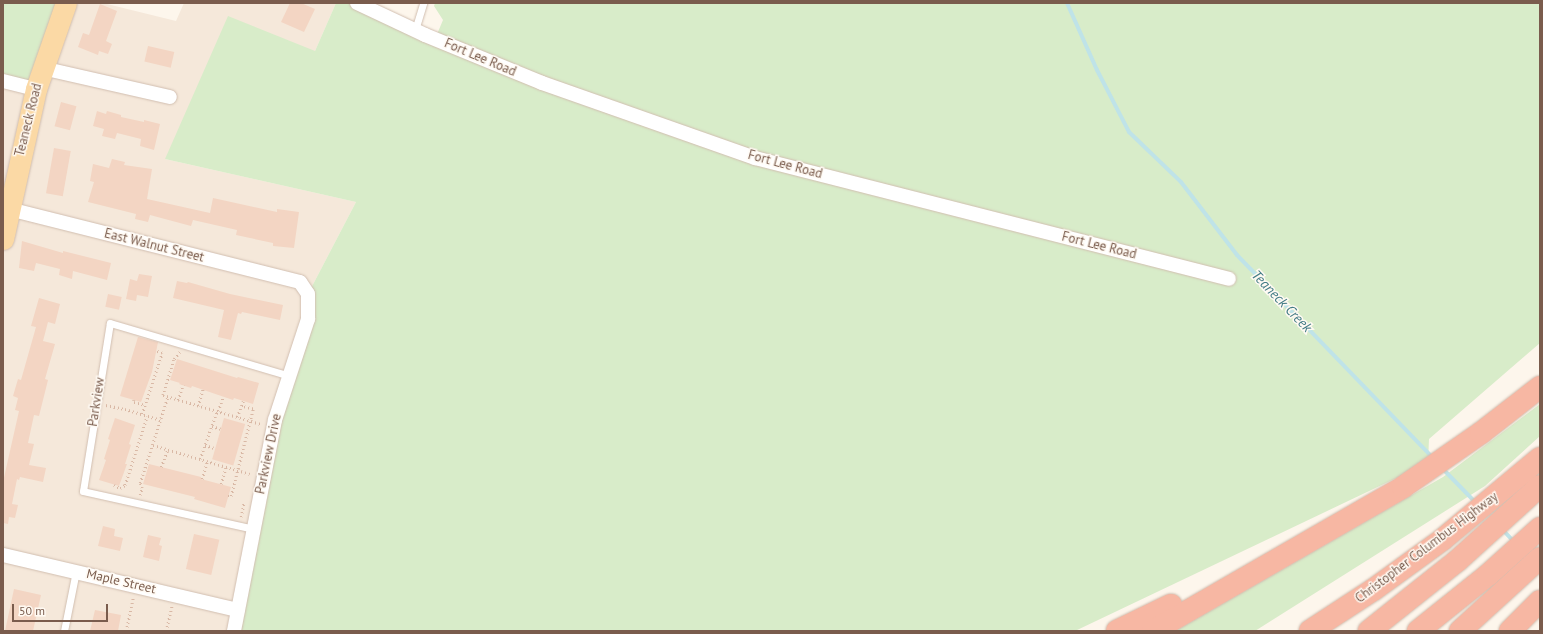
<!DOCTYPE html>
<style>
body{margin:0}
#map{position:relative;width:1543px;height:634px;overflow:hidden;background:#fdf6ec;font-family:"PT Sans",sans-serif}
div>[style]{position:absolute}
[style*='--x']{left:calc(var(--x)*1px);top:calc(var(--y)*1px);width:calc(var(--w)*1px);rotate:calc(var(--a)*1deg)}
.residential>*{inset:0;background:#f5e8da}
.green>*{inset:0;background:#d8ecc9}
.stream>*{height:4px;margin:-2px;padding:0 2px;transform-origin:2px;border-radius:2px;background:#bfe3e8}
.building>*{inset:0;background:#f3d5c3;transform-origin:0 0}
.path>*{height:2.5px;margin-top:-1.25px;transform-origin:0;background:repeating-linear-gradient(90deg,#d9b8a5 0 1px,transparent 0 4px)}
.roads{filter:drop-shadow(0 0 1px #d1beb0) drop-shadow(0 0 1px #d1beb0)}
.service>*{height:7px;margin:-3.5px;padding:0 3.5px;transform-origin:3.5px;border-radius:3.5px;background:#fff}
.minor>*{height:14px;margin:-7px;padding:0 7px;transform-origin:7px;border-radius:7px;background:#fff}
.primary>*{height:21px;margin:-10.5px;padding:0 10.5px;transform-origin:10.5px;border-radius:10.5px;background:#fbd9a5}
.motorway>*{height:22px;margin:-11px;padding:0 11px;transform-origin:11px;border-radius:11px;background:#f7b7a3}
span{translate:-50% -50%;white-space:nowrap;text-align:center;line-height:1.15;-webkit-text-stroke:3px #fffaf3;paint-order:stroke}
.street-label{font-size:13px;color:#7a5c4d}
.water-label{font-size:14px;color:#437c86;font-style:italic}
.frame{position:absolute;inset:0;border:4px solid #7a5c4d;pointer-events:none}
.scale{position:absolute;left:12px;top:604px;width:96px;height:18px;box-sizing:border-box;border:2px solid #7a5c4d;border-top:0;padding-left:5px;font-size:12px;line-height:14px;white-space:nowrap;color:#7a5c4d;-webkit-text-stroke:3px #fffaf3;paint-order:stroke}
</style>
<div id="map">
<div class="residential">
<div style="clip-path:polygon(66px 3px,103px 3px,176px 21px,184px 3px,336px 3px,315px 51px,165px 159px,356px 202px,308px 294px,234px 631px,3px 631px,3px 81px)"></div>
</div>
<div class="green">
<div style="clip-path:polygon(3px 3px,66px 3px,36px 89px,3px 81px)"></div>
<div style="clip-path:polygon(336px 3px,357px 3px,435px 39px,443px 20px,434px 6px,435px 3px,1540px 3px,1540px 343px,1429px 439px,1428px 463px,1075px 631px,234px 631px,308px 294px,356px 202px,165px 159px,228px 16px,315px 51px)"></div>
<div style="clip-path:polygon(1540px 404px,1540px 436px,1485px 486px,1255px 631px,1175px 631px,1443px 477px)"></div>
</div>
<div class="stream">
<div style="--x:1067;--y:3;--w:73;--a:65.9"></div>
<div style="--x:1097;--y:70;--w:70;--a:62.7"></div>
<div style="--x:1129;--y:132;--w:72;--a:43.9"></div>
<div style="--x:1181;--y:182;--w:92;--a:52.5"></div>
<div style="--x:1237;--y:255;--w:282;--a:46"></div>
<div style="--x:1442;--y:468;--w:49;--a:45.8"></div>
<div style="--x:1502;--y:529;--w:19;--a:47"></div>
</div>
<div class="building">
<div style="clip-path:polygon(290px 3px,301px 3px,315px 9px,304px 32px,281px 22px)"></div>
<div style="clip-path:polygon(100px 4px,117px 11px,106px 41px,112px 44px,108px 54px,99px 51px,98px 55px,78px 47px,83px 33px,89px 35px)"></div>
<div style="left:148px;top:46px;width:27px;height:16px;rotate:13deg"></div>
<div style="left:61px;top:102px;width:16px;height:25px;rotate:15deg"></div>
<div style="clip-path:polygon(97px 111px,106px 114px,107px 111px,121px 115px,121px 117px,144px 122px,144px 120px,160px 124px,154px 150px,140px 146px,141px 139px,117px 133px,115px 139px,102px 136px,104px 129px,93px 126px)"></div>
<div style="left:54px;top:148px;width:17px;height:46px;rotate:10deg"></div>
<div style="clip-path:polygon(112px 159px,125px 162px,124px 165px,152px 169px,147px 199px,210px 213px,213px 198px,277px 212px,277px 209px,299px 212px,294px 248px,273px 246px,273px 243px,236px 235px,237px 230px,193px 220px,191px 226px,150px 215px,148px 222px,135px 219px,136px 214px,88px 202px,94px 182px,90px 181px,93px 164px,109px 168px)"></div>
<div style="clip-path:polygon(22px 241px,63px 253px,63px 251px,111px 263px,107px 280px,73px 271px,72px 279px,59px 275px,60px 269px,36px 263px,34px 271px,19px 268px)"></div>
<div style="clip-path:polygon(139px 274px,152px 276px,148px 297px,137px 295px,136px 301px,126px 299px,130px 279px,137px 281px)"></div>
<div style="clip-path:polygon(177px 281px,187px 283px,188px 282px,230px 294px,283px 305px,280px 320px,242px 312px,241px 314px,238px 313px,231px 340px,218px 337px,224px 310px,173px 298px)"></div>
<div style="left:108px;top:294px;width:14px;height:13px;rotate:12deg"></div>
<div style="clip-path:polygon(39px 298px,60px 304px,55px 324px,48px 322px,43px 341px,55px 344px,45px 379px,48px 380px,39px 416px,34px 415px,28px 443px,34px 444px,29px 465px,46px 468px,43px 482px,20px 477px,19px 480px,17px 479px,12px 504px,18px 505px,15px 518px,9px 517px,8px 524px,3px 523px,3px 482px,19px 411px,15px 410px,18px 398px,13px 396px,18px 379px,21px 380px,36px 327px,31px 326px)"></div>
<div style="clip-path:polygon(138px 337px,158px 342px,152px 372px,141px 402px,120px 396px)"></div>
<div style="clip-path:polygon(177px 359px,237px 378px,238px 377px,259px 383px,253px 404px,234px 398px,233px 400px,192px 386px,191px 388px,179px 384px,180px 383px,170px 380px)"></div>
<div style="clip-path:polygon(115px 418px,135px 425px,129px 444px,131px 445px,125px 464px,127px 464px,119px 486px,99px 480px,106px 460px,104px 459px,110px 440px,108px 439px)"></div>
<div style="left:224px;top:418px;width:22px;height:43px;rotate:16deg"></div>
<div style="clip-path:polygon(149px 464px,201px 477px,201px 479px,231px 487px,225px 508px,194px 499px,195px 497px,143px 484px)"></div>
<div style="clip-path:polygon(103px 526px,115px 529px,114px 536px,123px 538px,120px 551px,98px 546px)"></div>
<div style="left:194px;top:534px;width:26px;height:36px;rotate:13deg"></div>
<div style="clip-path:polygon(148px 535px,161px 538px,159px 545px,162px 546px,159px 561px,143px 557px)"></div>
<div style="clip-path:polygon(14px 589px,41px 595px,33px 631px,5px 631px)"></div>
<div style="clip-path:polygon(95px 610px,121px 615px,118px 631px,90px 631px)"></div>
</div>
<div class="path">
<div style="--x:180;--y:352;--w:10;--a:127"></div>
<div style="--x:174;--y:360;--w:37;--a:107"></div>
<div style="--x:163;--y:395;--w:102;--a:16.5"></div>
<div style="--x:134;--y:400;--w:2;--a:90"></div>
<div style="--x:134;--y:402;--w:11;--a:15"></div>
<div style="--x:178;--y:400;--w:16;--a:-72"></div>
<div style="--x:106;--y:405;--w:19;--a:12"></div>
<div style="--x:125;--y:409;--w:37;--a:17"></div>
<div style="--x:198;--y:406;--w:18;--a:-74"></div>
<div style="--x:218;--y:411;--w:15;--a:-70"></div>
<div style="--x:142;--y:414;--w:64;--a:-71.8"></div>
<div style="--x:162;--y:353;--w:6;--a:-162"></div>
<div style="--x:237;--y:417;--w:17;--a:-69"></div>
<div style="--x:212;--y:426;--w:9;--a:18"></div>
<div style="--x:153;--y:445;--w:101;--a:16.6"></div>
<div style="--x:205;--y:445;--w:9;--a:18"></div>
<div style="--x:200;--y:459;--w:51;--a:-70.5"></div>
<div style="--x:161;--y:467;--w:19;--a:-69"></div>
<div style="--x:202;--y:479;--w:19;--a:-74"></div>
<div style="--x:221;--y:484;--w:18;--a:-74"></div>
<div style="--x:114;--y:485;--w:7;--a:27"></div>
<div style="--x:120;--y:488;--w:6;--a:-31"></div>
<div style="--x:125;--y:485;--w:72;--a:-72.3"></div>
<div style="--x:140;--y:495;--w:7;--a:-74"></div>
<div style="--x:142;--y:488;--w:5;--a:-112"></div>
<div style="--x:140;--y:483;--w:91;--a:-72.2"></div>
<div style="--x:228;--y:496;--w:3;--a:0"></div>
<div style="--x:231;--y:496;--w:90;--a:-75.8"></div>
<div style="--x:253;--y:409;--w:12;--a:-166"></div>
<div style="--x:241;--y:517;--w:15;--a:-79"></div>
<div style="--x:126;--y:631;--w:34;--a:-78"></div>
<div style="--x:166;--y:631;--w:26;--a:-77"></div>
</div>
<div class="roads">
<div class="service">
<div style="--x:415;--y:30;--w:28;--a:-73"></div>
<div style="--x:254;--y:529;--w:175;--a:-167.5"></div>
<div style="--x:83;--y:491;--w:170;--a:-80.9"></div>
<div style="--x:110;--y:323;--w:188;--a:16.4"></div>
<div style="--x:64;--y:631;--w:61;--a:-78.7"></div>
</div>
<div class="minor">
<div style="--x:357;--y:3;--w:75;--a:25.2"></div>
<div style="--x:425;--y:35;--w:126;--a:22.3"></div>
<div style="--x:542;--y:83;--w:226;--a:19.4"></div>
<div style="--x:755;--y:158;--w:489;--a:14.3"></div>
<div style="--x:42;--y:68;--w:131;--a:12.8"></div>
<div style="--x:3;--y:81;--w:34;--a:14"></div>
<div style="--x:9;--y:209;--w:300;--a:14.1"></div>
<div style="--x:300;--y:282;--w:14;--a:56"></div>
<div style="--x:308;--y:294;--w:25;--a:90"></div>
<div style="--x:308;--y:319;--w:106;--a:108.1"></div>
<div style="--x:275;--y:420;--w:215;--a:101"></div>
<div style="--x:3;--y:555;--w:241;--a:13.2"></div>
</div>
<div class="primary">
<div style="--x:3;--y:239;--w:154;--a:-77.6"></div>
<div style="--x:36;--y:89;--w:91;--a:-70.8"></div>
</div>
<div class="motorway">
<div style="--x:1117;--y:631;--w:60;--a:-25.7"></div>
<div style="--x:1153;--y:631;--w:289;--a:-29.9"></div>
<div style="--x:1403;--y:487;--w:95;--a:-34.7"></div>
<div style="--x:1481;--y:433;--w:75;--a:-37.9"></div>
<div style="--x:1310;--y:631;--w:75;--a:-33.1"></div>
<div style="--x:1373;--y:590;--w:85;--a:-35.9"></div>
<div style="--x:1442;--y:540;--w:128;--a:-39.9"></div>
<div style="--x:1369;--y:631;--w:112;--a:-38.5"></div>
<div style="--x:1457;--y:561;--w:112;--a:-42.1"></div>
<div style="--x:1418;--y:631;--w:90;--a:-38.7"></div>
<div style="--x:1488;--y:575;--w:70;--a:-42.1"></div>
<div style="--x:1460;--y:631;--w:108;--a:-42.4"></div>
<div style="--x:1510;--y:631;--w:42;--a:-45"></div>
</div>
</div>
<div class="street-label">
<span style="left:480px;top:58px;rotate:23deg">Fort Lee Road</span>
<span style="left:29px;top:120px;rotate:-76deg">Teaneck Road</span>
<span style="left:785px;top:165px;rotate:15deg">Fort Lee Road</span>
<span style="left:154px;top:246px;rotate:14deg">East Walnut Street</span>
<span style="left:1099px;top:246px;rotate:14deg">Fort Lee Road</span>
<span style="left:97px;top:402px;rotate:-81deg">Parkview</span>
<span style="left:269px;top:454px;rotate:-78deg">Parkview Drive</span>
<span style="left:1427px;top:548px;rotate:-37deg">Christopher Columbus Highway</span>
<span style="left:121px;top:582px;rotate:13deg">Maple Street</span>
</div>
<div class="water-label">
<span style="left:1282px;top:301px;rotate:46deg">Teaneck Creek</span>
</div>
<div class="frame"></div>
<div class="scale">50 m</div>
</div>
